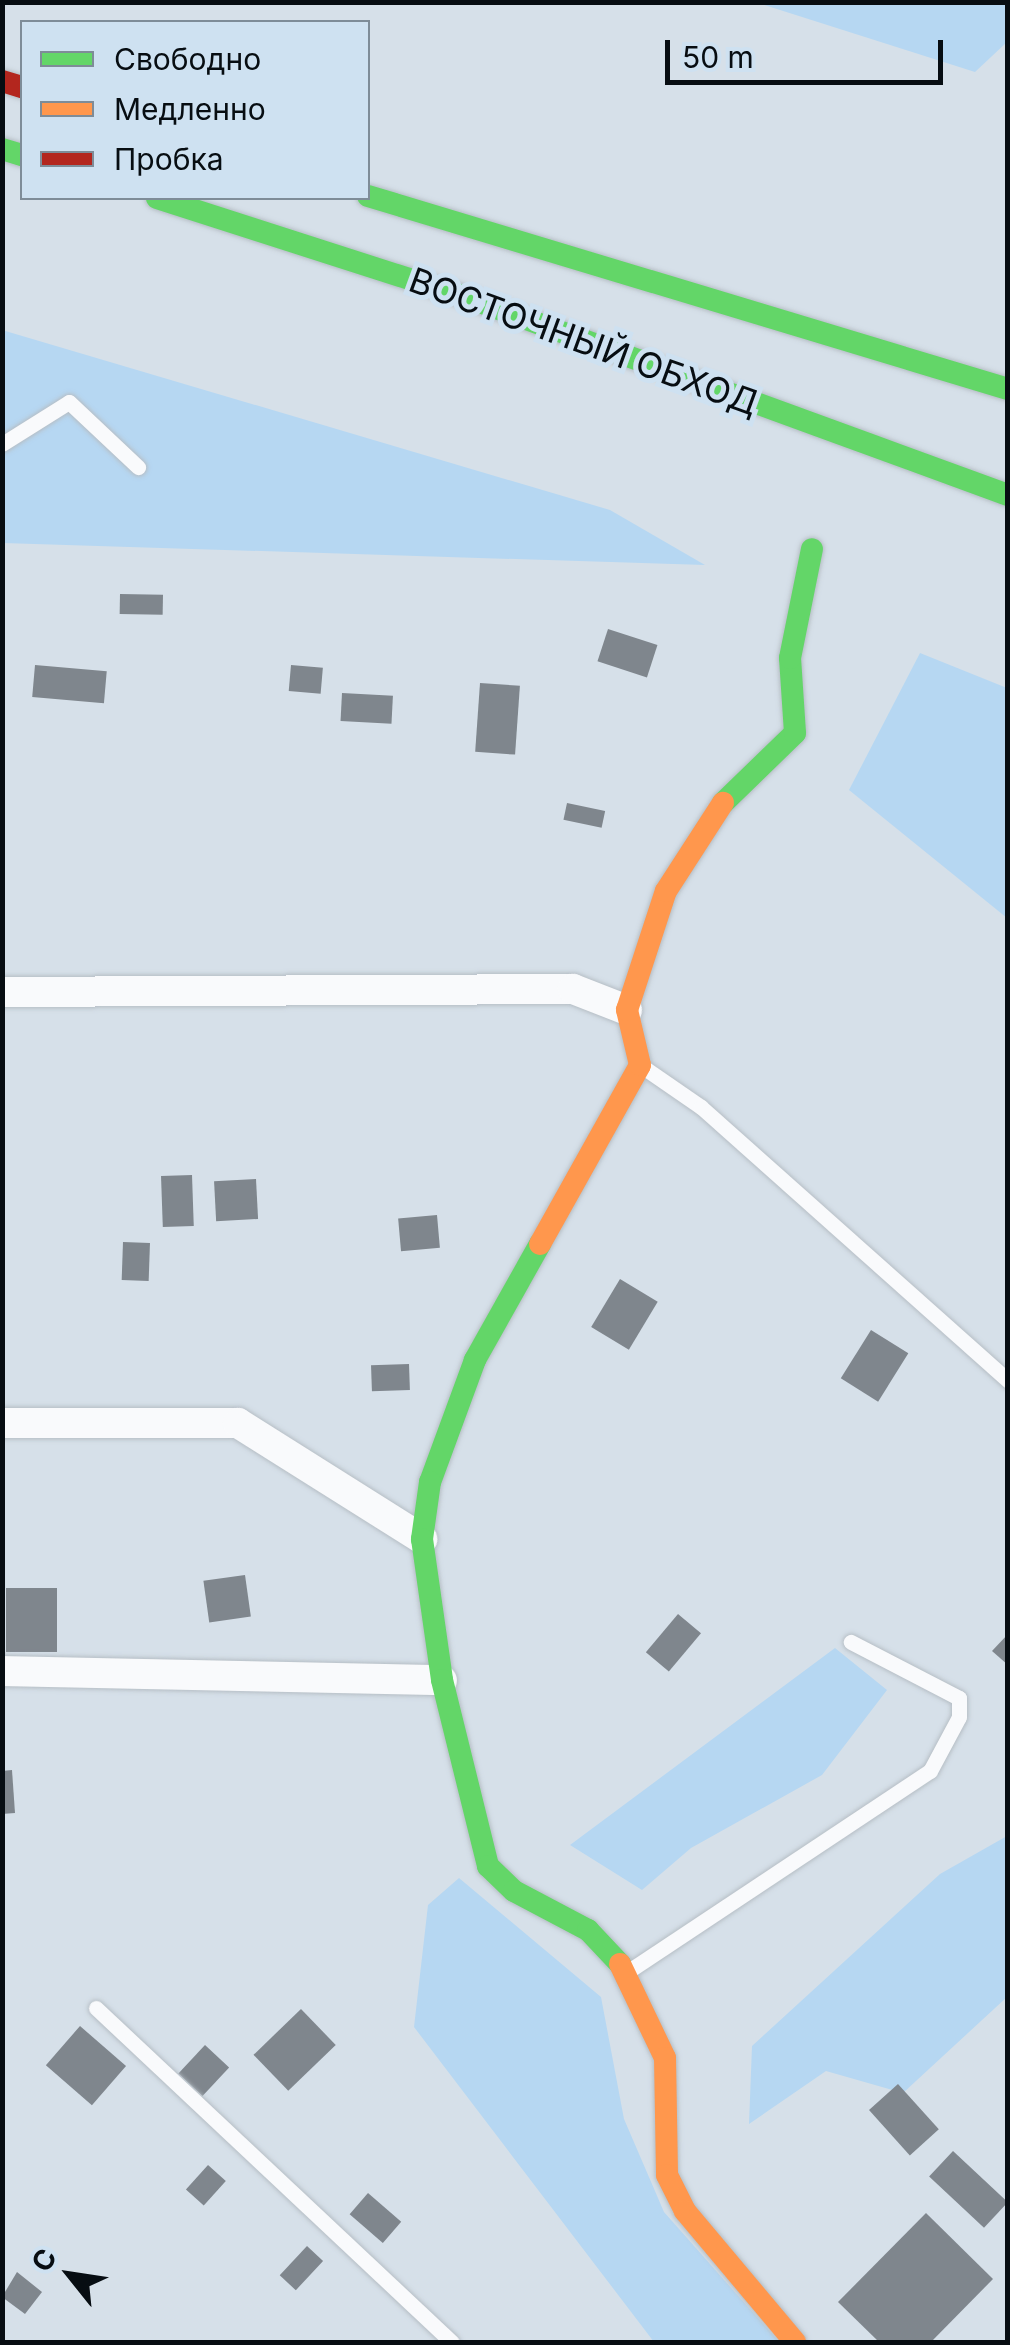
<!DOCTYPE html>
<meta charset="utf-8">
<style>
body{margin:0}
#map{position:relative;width:1010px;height:2345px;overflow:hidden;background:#d6e0e9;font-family:Inter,sans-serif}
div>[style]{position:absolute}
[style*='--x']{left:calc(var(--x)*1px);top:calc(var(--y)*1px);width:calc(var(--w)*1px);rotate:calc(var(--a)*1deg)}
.green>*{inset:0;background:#b6d7f2}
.building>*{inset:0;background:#7f868d;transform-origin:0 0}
.roads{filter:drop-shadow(0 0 2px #b6bec5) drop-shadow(0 0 2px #b6bec5)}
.lane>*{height:15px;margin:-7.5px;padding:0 7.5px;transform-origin:7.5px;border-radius:7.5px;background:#f9fafc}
.street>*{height:30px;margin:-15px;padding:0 15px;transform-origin:15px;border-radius:15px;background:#f9fafc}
.fast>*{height:22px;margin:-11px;padding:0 11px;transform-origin:11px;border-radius:11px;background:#63d668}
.slow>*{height:22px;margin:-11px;padding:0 11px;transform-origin:11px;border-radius:11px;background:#ff974d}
.jam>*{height:22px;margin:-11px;padding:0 11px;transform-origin:11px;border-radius:11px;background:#b3261e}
span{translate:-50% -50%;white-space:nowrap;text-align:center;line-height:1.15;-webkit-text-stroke:10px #cee1f1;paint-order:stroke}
.street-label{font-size:35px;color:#070d12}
.frame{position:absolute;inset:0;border:5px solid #070d12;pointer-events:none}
.legend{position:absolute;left:20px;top:20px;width:350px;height:180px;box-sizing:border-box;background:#cee1f1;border:2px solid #7e8c98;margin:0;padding:12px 18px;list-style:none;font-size:30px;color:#070d12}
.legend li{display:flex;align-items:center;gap:20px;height:50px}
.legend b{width:50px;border:2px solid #7e8c98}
.north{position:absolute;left:20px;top:2225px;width:100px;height:100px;-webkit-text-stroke:8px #cee1f1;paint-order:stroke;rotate:300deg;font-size:28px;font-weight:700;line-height:40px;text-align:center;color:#070d12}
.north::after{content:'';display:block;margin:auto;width:35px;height:45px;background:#070d12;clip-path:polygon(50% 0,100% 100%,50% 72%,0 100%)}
.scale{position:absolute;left:665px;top:40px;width:278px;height:45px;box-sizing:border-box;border:5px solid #070d12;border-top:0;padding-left:12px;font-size:30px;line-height:35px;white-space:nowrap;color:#070d12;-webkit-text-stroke:8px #cee1f1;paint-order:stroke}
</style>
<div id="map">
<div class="green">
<div style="clip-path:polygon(758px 3px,1007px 3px,1007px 42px,975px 72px)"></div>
<div style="clip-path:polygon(2px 330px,610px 510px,705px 565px,3px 543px)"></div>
<div style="clip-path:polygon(920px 653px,1007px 688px,1007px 918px,849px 790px)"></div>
<div style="clip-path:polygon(835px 1648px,887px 1690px,822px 1775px,691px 1848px,642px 1890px,570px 1845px)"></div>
<div style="clip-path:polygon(1007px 1836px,1007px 1997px,903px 2093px,826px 2071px,749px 2124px,752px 2046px,940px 1874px)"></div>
<div style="clip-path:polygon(459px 1878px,601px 1997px,624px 2119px,664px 2212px,779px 2342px,654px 2342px,414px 2027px,428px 1905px)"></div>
</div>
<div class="building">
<div style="left:120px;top:594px;width:43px;height:20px;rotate:1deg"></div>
<div style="left:608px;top:629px;width:52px;height:34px;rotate:18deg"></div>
<div style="left:35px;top:665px;width:72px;height:32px;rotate:5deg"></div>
<div style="left:291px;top:665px;width:32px;height:26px;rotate:5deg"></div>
<div style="left:480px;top:683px;width:40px;height:69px;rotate:4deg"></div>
<div style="left:342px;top:693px;width:51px;height:28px;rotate:3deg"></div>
<div style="left:567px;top:803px;width:39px;height:17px;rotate:12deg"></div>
<div style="left:192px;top:1175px;width:51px;height:31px;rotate:88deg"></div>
<div style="left:256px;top:1179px;width:40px;height:42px;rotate:87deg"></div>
<div style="left:437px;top:1215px;width:33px;height:39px;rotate:85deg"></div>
<div style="left:123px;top:1242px;width:27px;height:38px;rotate:2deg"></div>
<div style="left:620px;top:1279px;width:44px;height:56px;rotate:31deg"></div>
<div style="left:871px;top:1330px;width:44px;height:57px;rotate:32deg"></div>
<div style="left:409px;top:1364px;width:26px;height:38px;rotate:88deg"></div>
<div style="left:245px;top:1575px;width:42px;height:42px;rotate:82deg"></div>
<div style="left:6px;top:1588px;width:51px;height:64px"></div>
<div style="left:678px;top:1614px;width:30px;height:50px;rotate:40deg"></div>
<div style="clip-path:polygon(1008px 1634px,1008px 1665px,992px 1651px)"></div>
<div style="clip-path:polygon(12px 1770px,15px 1813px,2px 1814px,2px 1771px)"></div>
<div style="left:301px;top:2009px;width:50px;height:66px;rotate:46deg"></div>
<div style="left:80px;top:2026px;width:61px;height:52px;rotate:41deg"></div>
<div style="left:205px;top:2045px;width:33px;height:39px;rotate:43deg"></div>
<div style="left:898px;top:2084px;width:61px;height:39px;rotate:48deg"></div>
<div style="left:953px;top:2151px;width:75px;height:35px;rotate:43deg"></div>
<div style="left:208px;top:2165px;width:24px;height:33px;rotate:42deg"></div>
<div style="left:368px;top:2193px;width:44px;height:28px;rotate:41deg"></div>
<div style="clip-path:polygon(926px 2213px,993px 2279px,931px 2342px,879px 2342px,838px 2302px)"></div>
<div style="left:307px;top:2246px;width:22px;height:40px;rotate:43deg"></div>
<div style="clip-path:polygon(17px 2272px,42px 2292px,25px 2314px,2px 2297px)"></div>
</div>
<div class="roads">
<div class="lane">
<div style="--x:2;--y:444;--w:79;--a:-32.1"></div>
<div style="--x:69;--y:402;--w:95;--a:43.3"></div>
<div style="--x:643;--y:1067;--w:70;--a:34.6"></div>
<div style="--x:701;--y:1107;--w:411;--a:41.7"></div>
<div style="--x:630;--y:1970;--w:360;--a:-33.6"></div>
<div style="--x:930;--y:1771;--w:61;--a:-61.8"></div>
<div style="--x:959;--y:1717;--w:19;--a:-90"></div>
<div style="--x:959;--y:1698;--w:122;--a:-152.6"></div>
<div style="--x:96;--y:2008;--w:488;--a:43.2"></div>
</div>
<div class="street">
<div style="--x:2;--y:992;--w:571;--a:-0.3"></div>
<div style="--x:573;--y:989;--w:58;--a:21.3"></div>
<div style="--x:2;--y:1423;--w:236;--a:0"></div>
<div style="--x:238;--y:1423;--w:218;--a:32.2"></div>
<div style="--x:2;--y:1671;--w:440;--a:1.2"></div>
</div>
<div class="fast">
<div style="--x:2;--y:149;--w:21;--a:17"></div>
<div style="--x:368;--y:196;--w:668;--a:16.78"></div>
<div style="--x:157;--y:198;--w:333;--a:17.8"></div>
<div style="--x:474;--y:300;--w:568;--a:20.06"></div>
<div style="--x:723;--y:803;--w:100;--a:-44.2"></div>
<div style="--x:795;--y:733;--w:75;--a:-93.8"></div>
<div style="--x:790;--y:658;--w:111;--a:-78.6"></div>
<div style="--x:540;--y:1244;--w:133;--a:119.3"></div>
<div style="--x:475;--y:1360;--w:130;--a:110.2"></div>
<div style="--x:430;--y:1482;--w:58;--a:98"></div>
<div style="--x:422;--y:1539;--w:142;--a:81.9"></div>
<div style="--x:442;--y:1680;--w:192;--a:76.1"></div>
<div style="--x:488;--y:1866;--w:36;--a:44"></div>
<div style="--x:514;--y:1891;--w:84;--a:27.8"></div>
<div style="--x:588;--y:1930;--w:47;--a:46.7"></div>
</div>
<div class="slow">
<div style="--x:540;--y:1244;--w:205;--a:-60.8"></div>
<div style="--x:640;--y:1065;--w:57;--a:-103.3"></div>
<div style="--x:627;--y:1010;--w:125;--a:-71.9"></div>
<div style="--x:666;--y:891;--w:105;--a:-57.1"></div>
<div style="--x:620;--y:1964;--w:104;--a:64.4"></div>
<div style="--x:665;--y:2058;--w:117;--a:89"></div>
<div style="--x:667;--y:2175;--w:40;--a:63.4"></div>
<div style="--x:685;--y:2211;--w:171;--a:50"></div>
</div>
<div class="jam">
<div style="--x:2;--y:81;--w:21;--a:17"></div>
</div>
</div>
<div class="street-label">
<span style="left:584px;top:341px;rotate:20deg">ВОСТОЧНЫЙ ОБХОД</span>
</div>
<div class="frame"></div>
<ul class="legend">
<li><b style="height:12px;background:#63d668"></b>Свободно</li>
<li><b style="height:12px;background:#ff974d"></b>Медленно</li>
<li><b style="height:12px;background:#b3261e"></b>Пробка</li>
</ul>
<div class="north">С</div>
<div class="scale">50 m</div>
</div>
